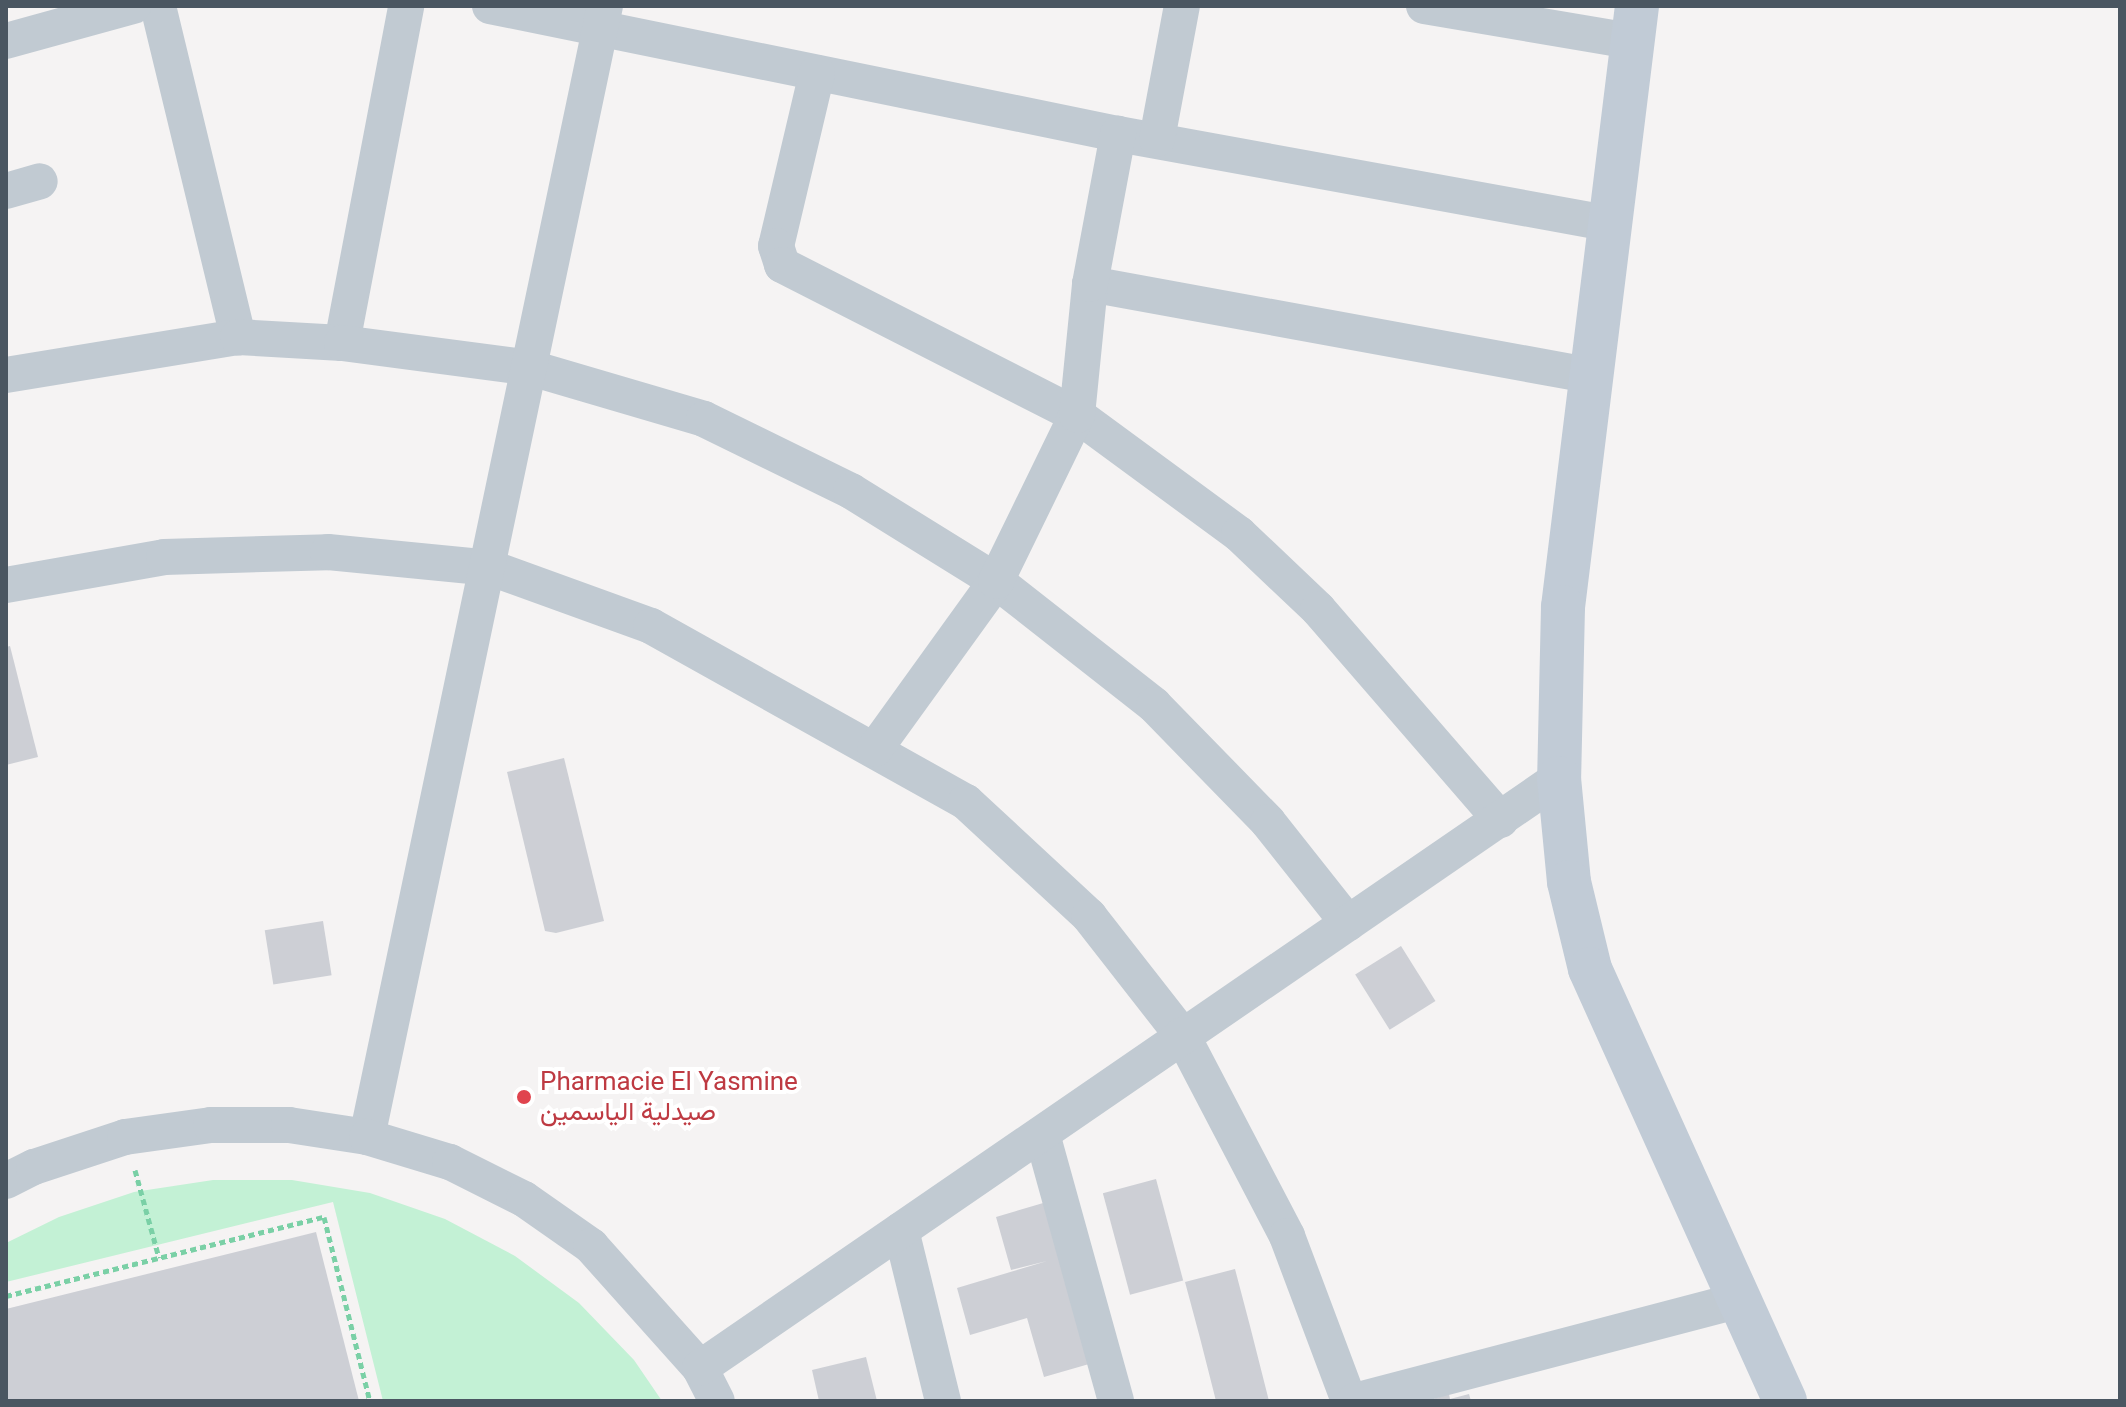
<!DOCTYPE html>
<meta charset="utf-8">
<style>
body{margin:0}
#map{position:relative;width:2126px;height:1407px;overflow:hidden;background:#f5f3f3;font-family:Roboto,Vazirmatn,sans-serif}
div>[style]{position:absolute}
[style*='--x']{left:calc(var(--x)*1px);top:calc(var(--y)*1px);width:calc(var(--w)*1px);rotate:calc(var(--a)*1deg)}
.green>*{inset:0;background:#c3f1d5}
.building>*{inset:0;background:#cdcfd5;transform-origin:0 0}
.path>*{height:5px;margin-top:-2.5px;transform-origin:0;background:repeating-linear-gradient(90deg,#7ad0a6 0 6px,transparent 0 10px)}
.street>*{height:36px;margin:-18px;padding:0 18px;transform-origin:18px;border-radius:18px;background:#c1cad2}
.secondary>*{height:44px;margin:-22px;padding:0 22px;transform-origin:22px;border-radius:22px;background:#c1cbd6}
.dots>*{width:22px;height:22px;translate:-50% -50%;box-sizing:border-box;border:4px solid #fff;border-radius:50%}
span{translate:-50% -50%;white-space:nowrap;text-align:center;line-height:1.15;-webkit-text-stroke:8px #fff;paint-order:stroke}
.health-label{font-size:26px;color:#be3a42}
.left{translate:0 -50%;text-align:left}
.frame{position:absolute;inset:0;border:8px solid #4a5661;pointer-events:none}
</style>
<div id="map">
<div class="green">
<div style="clip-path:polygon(213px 1180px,292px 1180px,370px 1193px,445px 1219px,515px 1256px,579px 1303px,634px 1360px,662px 1401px,383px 1401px,333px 1202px,6px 1282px,6px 1243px,59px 1217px,134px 1192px)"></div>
</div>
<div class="building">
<div style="clip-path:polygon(10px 646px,38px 757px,6px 765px,6px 647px)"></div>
<div style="clip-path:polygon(564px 758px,604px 921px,556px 933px,545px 931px,507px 772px)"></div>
<div style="left:323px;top:921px;width:55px;height:59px;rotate:81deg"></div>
<div style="left:1401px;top:946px;width:65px;height:54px;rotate:58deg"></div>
<div style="left:1156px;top:1179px;width:105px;height:55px;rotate:75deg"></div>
<div style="clip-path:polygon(1050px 1201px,1096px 1362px,1044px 1377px,1027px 1318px,970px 1335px,957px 1288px,1047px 1261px,1011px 1270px,996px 1217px)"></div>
<div style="clip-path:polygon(316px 1232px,359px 1401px,7px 1401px,6px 1309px)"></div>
<div style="clip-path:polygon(1235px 1269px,1250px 1326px,1269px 1401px,1216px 1401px,1200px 1338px,1185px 1282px)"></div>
<div style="clip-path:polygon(866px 1357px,877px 1401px,819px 1401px,812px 1370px)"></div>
<div style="clip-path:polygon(1449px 1394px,1450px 1399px,1469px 1394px,1471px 1401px,1426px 1401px)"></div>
</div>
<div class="path">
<div style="--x:135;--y:1170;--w:91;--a:74.7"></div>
<div style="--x:6;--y:1296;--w:328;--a:-14"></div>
<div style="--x:324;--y:1217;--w:190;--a:76"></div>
</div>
<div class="street">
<div style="--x:158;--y:6;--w:341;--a:76.4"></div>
<div style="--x:490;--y:6;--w:641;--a:11.52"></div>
<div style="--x:1118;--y:134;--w:502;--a:10.33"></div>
<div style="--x:1424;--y:6;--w:211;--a:9.6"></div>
<div style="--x:6;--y:41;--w:132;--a:-15.4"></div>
<div style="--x:817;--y:73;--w:178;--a:103.3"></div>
<div style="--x:776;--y:246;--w:20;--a:72"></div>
<div style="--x:782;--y:265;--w:331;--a:27"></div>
<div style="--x:1077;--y:415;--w:201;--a:36.3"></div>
<div style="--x:1239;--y:534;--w:109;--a:43.5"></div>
<div style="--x:1318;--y:609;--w:279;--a:49.1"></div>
<div style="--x:1157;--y:139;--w:135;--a:-79.4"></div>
<div style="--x:6;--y:191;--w:35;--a:-16"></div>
<div style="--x:1090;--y:284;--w:511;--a:10.36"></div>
<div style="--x:342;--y:343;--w:343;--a:-79.2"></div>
<div style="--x:6;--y:375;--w:235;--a:-9.3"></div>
<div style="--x:238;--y:337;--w:104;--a:3.3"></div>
<div style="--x:342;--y:343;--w:191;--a:7.5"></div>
<div style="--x:531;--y:368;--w:180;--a:16.4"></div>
<div style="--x:704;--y:419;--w:164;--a:26.1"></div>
<div style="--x:851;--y:491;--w:171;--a:31.8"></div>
<div style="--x:996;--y:581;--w:201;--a:38.1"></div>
<div style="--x:1154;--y:705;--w:163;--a:45.7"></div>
<div style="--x:1268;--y:822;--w:129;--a:51.6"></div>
<div style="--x:6;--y:585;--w:160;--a:-10"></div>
<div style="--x:164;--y:557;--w:164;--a:-1.7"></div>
<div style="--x:328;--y:552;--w:164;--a:5.6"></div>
<div style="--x:491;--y:568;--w:170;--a:19.9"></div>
<div style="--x:651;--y:626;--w:361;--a:29.2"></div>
<div style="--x:966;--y:802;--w:168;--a:42.8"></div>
<div style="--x:1089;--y:916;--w:151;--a:52"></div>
<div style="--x:1182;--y:1035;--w:227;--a:62.4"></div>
<div style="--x:1287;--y:1236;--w:176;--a:69.4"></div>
<div style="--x:875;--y:749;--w:207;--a:-54.2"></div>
<div style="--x:996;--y:581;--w:185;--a:-64"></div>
<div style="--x:1077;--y:415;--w:132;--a:-84.3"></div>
<div style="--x:1090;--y:284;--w:153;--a:-79.4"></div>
<div style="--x:1042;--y:1134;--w:277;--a:74.5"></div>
<div style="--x:367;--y:1137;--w:1156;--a:-78.12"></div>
<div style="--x:6;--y:1181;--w:31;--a:-27"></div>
<div style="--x:34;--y:1167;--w:96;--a:-18.2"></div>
<div style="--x:125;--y:1137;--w:87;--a:-7.9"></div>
<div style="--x:211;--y:1125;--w:78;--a:0"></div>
<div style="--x:289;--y:1125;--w:79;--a:8.7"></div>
<div style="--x:367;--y:1137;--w:87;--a:16.8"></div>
<div style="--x:450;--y:1162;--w:83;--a:26.6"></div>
<div style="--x:524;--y:1199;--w:82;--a:35"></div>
<div style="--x:591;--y:1246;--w:164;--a:48.2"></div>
<div style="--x:700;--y:1368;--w:37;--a:63"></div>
<div style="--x:901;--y:1230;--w:176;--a:76.2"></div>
<div style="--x:700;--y:1368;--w:1042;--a:-34.48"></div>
<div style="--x:1355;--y:1401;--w:397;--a:-14.7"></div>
</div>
<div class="secondary">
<div style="--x:1637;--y:6;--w:606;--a:97.02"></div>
<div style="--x:1563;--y:607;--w:171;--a:91.3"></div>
<div style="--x:1559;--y:778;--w:104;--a:84.5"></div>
<div style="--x:1569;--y:882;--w:89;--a:76.4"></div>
<div style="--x:1590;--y:969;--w:474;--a:65.7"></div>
</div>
<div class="dots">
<div style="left:524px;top:1097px;background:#e0444e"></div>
</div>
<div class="health-label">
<span class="left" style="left:540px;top:1097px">Pharmacie El Yasmine<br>صيدلية الياسمين</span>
</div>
<div class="frame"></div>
</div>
